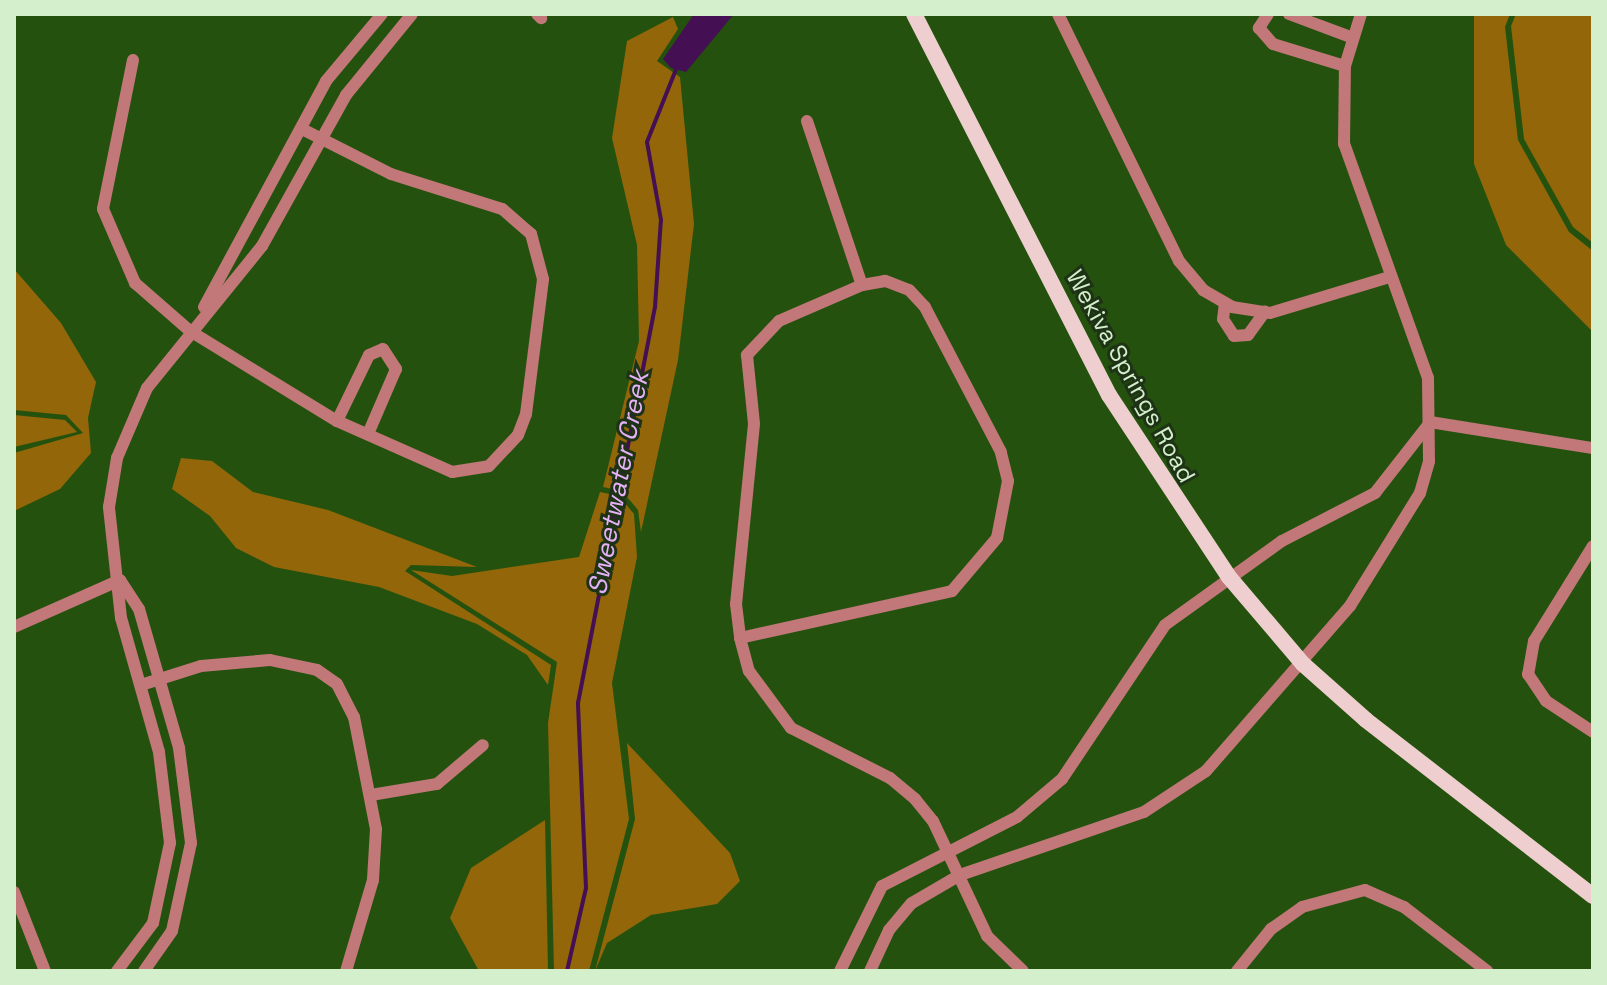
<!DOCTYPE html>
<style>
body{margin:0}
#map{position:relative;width:1607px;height:985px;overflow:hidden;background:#24520e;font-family:"Space Grotesk",sans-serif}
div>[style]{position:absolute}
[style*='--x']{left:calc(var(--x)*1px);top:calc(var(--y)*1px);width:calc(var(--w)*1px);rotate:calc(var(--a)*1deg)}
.green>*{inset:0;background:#926609}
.water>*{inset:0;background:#440f53}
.stream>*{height:4px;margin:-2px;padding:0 2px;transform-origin:2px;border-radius:2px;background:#440f53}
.minor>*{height:12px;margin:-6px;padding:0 6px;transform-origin:6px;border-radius:6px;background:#c27779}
.major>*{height:16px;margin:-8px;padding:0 8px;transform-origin:8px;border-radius:8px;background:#eecece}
span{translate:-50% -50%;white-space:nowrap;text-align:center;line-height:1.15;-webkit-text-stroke:6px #1e3216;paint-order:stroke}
.street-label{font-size:24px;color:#d4efcb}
.water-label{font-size:26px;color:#e6b2f7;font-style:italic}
.frame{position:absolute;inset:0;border:16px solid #d4efcb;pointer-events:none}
</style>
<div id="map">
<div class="green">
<div style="clip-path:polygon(1474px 14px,1510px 14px,1505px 27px,1518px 140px,1569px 232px,1593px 251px,1593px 332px,1506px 245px,1474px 164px)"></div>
<div style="clip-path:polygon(1516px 14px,1593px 14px,1593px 243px,1573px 227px,1524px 139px,1511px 26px)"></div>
<div style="clip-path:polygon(673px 17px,678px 29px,657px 61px,680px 77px,694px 224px,678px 360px,641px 532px,638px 510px,622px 491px,603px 487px,639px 341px,637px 245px,612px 138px,627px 41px)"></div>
<div style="clip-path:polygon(14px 269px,61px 323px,96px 382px,88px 418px,91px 453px,60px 489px,14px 511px,14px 453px,83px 433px,66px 415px,14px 410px)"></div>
<div style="clip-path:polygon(14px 415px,65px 420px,77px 432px,14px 447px)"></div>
<div style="clip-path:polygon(181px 458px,212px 461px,253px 492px,328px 510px,477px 567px,411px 565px,405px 571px,551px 665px,548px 685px,527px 655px,477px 624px,379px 587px,274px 567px,236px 548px,210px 516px,172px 489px)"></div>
<div style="clip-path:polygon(600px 492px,619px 496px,634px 514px,637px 557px,612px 683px,629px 819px,589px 971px,554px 971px,548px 723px,557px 662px,411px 570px,452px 576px,579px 557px)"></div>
<div style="clip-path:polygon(627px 743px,730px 853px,740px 881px,717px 904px,651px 915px,607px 943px,595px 971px,635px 819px)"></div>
<div style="clip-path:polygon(545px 820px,548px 971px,479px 971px,450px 918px,471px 868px)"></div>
</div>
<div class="water">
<div style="clip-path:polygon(694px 14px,734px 14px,686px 72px,671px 68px,663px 59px)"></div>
</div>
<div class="stream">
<div style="--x:567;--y:971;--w:85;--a:-77.1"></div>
<div style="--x:586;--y:888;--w:185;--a:-92.5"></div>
<div style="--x:578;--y:703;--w:403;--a:-79"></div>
<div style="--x:655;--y:307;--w:87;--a:-86.1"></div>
<div style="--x:661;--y:220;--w:79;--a:-100.2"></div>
<div style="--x:647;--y:142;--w:81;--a:-68.2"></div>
</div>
<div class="minor">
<div style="--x:537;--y:14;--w:6;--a:45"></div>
<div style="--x:1058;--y:14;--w:275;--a:63.9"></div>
<div style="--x:1179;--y:261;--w:38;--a:50"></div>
<div style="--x:1203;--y:290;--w:34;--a:30"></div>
<div style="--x:1232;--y:307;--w:38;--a:9"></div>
<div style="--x:1270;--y:313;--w:124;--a:-16.8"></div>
<div style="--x:1268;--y:14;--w:17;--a:123"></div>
<div style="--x:1259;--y:28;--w:21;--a:49"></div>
<div style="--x:1273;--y:44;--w:75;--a:17"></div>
<div style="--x:1289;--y:14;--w:66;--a:20.4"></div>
<div style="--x:133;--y:60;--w:152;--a:101.4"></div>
<div style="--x:103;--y:209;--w:81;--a:66.6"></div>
<div style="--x:135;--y:283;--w:73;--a:41.1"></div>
<div style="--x:190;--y:331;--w:172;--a:31.5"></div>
<div style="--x:337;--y:421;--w:126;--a:23.9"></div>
<div style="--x:452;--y:472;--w:37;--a:-9"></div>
<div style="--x:489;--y:466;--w:42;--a:-46.9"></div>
<div style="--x:518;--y:435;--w:22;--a:-69"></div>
<div style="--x:526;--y:414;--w:136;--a:-82.8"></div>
<div style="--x:543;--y:279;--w:47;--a:-104.9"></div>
<div style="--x:531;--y:234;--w:38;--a:-139"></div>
<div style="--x:502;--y:209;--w:116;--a:-162.5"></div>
<div style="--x:391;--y:174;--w:100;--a:-153.2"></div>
<div style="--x:807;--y:121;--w:173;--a:71.5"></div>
<div style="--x:1225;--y:303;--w:16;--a:97"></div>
<div style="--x:1223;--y:319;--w:20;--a:57"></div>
<div style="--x:1234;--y:336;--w:14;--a:-4"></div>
<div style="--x:1248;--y:335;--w:29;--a:-54"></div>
<div style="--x:204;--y:307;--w:257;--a:-61.6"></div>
<div style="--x:326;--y:81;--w:87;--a:-50.1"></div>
<div style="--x:337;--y:421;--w:73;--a:-64.1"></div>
<div style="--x:369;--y:355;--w:15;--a:-23"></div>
<div style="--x:383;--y:349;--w:24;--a:57"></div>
<div style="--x:396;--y:369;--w:71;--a:113.3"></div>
<div style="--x:1430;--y:422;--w:165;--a:9.1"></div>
<div style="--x:1593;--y:546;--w:112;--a:121.8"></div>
<div style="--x:1534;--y:641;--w:34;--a:100"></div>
<div style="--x:1528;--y:674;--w:32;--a:56"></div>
<div style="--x:1546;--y:701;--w:56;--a:33.4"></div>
<div style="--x:120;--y:580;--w:35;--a:57"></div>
<div style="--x:139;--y:609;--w:145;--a:73.9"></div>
<div style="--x:179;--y:748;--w:96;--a:82.8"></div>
<div style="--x:191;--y:843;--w:90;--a:102.2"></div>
<div style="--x:172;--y:931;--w:49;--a:125"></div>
<div style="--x:14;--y:627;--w:116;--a:-23.9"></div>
<div style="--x:740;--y:638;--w:217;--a:-12.5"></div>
<div style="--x:952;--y:591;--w:70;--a:-49.7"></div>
<div style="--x:997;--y:538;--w:58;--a:-79.1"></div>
<div style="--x:1008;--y:481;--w:30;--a:-104"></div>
<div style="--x:1001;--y:452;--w:164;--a:-117.7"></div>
<div style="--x:925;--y:307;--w:23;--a:-133"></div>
<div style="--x:909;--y:290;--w:26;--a:-159"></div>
<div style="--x:885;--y:281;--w:23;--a:170"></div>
<div style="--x:862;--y:285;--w:90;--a:156.6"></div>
<div style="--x:779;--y:321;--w:47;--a:133.3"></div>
<div style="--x:747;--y:355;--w:69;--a:84.2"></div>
<div style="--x:754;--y:424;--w:181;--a:95.7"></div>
<div style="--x:736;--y:604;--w:34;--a:83"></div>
<div style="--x:740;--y:638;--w:34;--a:75"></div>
<div style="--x:749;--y:671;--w:71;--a:53.6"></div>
<div style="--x:791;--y:728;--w:111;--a:26.8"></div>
<div style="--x:890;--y:778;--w:33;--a:40"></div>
<div style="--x:915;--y:799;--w:28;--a:51"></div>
<div style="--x:933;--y:821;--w:127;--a:64.8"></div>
<div style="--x:987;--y:936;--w:50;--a:44.2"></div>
<div style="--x:141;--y:685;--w:63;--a:-17.6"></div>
<div style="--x:201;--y:666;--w:69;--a:-5"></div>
<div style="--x:270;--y:660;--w:48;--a:12"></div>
<div style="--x:317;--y:670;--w:24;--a:35"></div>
<div style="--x:337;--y:684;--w:37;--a:63"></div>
<div style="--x:354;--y:717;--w:114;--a:78.9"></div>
<div style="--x:376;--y:829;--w:51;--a:93.4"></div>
<div style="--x:373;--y:880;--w:95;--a:106.5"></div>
<div style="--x:371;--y:795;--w:67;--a:-9.5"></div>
<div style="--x:437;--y:784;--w:60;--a:-40.3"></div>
<div style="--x:14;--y:892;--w:85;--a:68.6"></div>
<div style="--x:117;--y:971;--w:60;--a:-53.1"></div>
<div style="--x:153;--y:923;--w:82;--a:-78"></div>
<div style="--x:170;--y:843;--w:92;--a:-96.9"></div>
<div style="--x:159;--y:752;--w:139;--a:-105.8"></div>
<div style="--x:121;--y:618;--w:112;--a:-96.2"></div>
<div style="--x:109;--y:507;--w:50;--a:-80.7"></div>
<div style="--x:117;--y:458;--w:76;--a:-66.8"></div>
<div style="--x:147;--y:388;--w:183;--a:-51"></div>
<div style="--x:262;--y:246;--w:173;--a:-60.9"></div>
<div style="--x:346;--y:95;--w:104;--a:-50.8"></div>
<div style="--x:840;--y:971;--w:95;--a:-63.7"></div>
<div style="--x:882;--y:886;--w:152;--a:-27.1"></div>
<div style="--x:1017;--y:817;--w:59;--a:-40.2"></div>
<div style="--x:1062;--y:779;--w:185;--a:-56.2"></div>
<div style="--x:1165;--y:625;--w:144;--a:-35.7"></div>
<div style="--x:1282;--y:541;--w:105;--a:-27.3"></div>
<div style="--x:1375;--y:493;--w:88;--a:-52"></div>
<div style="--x:870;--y:971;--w:45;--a:-65.1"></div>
<div style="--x:889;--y:930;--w:35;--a:-50"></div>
<div style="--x:912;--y:903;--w:56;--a:-30.3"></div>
<div style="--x:960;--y:875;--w:194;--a:-18.9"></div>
<div style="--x:1144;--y:812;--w:74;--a:-33.5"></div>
<div style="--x:1206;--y:771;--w:219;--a:-48.9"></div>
<div style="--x:1350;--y:606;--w:133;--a:-58.2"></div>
<div style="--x:1420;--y:493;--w:33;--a:-74"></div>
<div style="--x:1429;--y:461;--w:83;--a:-90.7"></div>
<div style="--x:1428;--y:378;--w:249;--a:-109.7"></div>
<div style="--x:1344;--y:144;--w:78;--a:-89.3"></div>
<div style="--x:1345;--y:66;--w:54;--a:-72.9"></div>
<div style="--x:1237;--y:971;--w:54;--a:-51"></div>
<div style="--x:1271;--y:929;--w:38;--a:-35"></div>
<div style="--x:1302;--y:907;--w:65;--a:-15.1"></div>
<div style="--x:1365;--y:890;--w:43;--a:23.6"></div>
<div style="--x:1404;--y:907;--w:105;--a:37.6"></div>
</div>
<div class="major">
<div style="--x:914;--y:14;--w:428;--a:62.9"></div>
<div style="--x:1109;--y:395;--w:218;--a:56.6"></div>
<div style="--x:1229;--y:577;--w:114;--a:49.6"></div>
<div style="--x:1303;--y:664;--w:84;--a:41.6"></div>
<div style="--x:1366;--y:720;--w:287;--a:37.8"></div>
</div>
<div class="street-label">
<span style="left:1131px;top:376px;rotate:61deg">Wekiva Springs Road</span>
</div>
<div class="water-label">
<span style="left:619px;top:483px;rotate:-79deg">Sweetwater Creek</span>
</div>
<div class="frame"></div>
</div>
